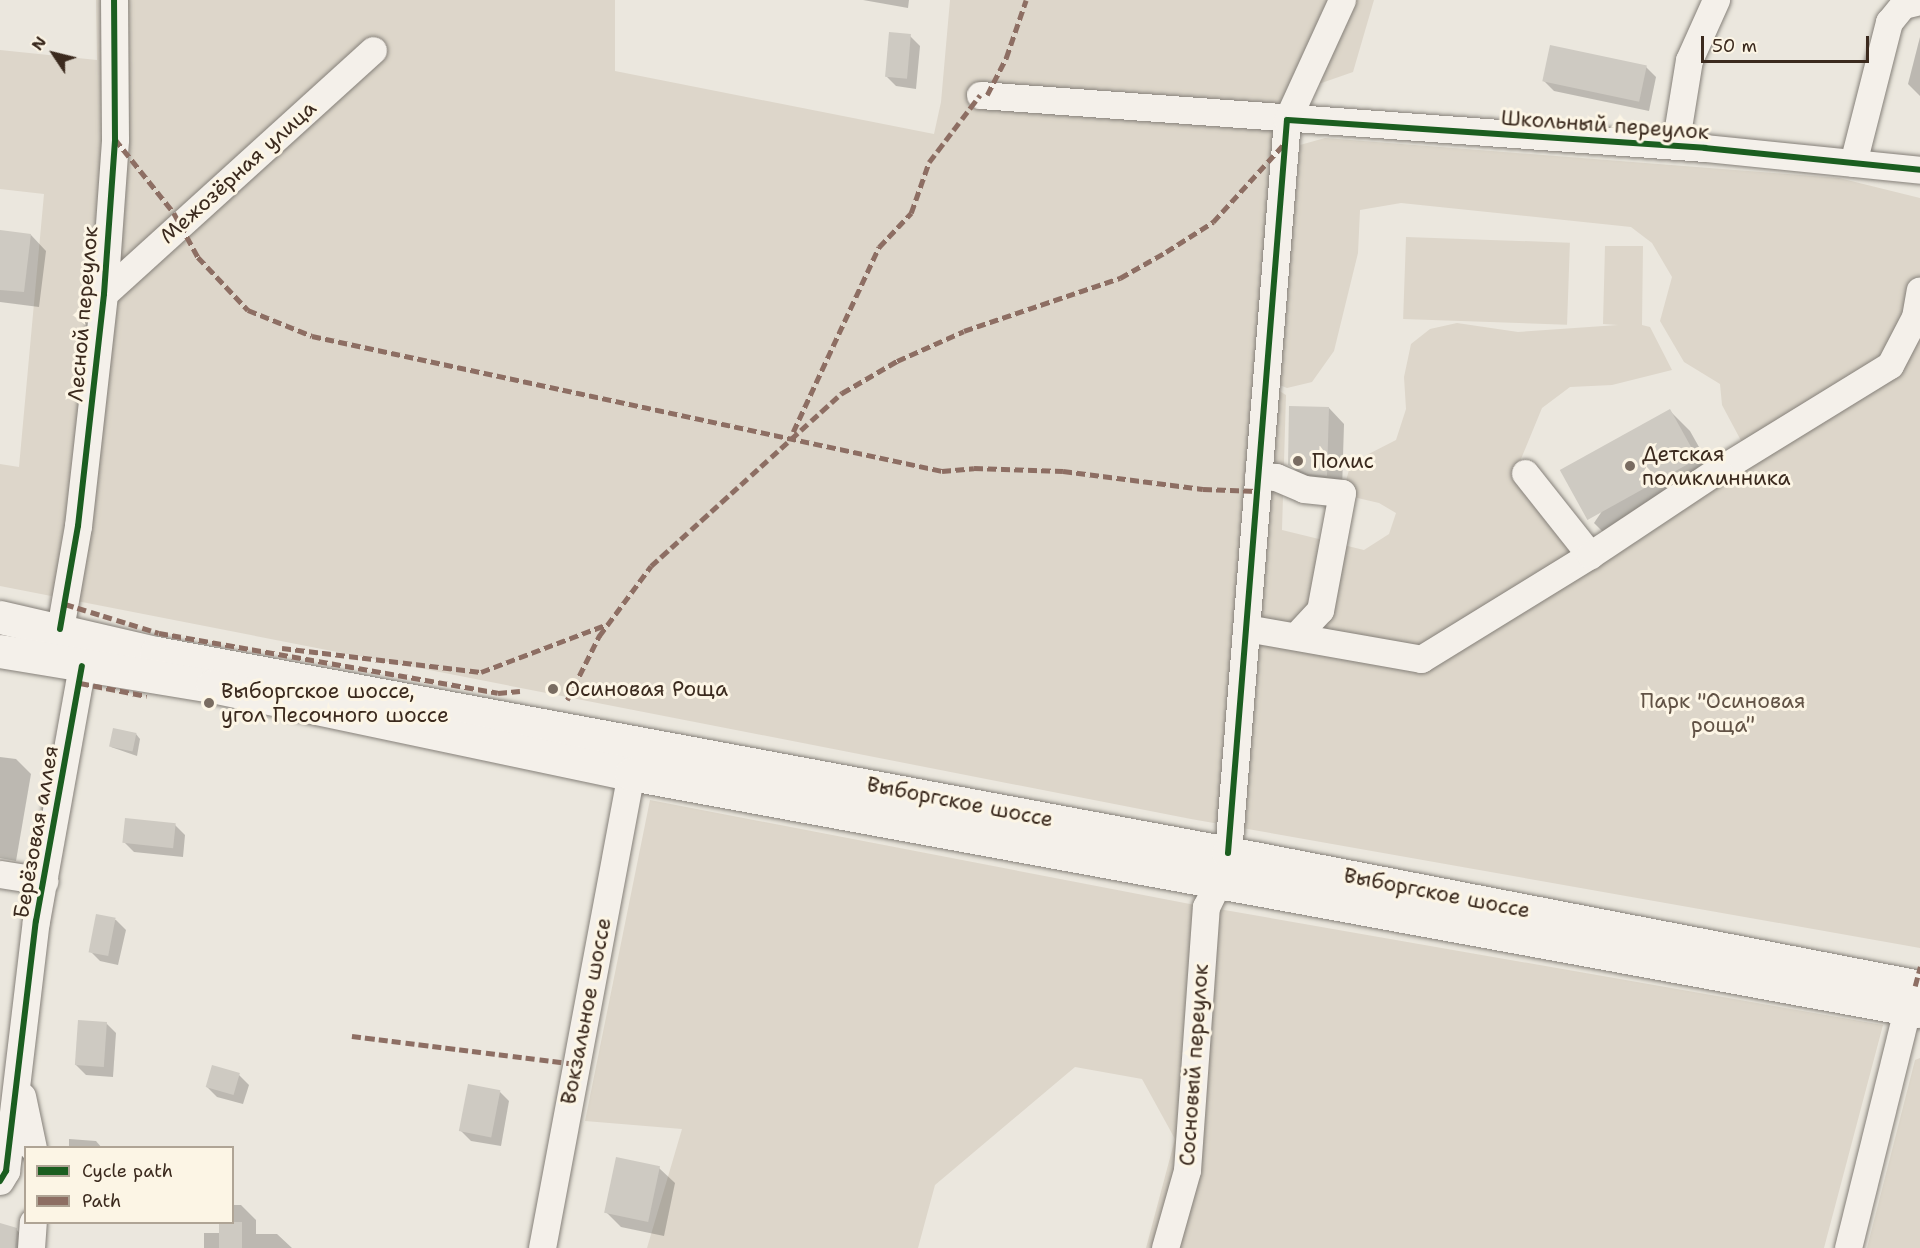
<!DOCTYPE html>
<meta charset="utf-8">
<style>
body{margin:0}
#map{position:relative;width:1920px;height:1248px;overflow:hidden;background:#ebe7de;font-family:"Shantell Sans",sans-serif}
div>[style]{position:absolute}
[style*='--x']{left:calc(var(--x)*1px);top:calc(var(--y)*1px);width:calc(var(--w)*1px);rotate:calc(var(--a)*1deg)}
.green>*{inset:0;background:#ddd6ca;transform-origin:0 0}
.shadow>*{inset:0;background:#0003}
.building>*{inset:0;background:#cecac2;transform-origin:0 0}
.roads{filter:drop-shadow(0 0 2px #858079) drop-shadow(0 0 2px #858079)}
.minor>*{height:27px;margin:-13.5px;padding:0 13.5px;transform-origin:13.5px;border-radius:13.5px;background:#f4f0ea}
.major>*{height:33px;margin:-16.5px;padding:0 16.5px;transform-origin:16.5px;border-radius:16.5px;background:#f4f0ea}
.quiet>*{height:4.5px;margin-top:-2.25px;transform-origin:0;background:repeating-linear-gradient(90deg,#8d6e63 0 9px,transparent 0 13.5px)}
.cycleway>*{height:6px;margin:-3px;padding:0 3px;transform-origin:3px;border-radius:3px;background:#1b5e20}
.dots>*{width:16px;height:16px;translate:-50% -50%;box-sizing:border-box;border:3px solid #fcf5e5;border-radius:50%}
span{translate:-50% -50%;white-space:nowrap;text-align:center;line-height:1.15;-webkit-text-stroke:6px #fcf5e5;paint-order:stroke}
.street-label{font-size:21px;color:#3b2a1e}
.poi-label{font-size:21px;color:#3b2a1e}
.left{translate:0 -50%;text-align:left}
.park-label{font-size:21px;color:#615245}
.legend{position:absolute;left:24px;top:1146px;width:210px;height:78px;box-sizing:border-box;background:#fcf5e5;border:2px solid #afa495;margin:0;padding:8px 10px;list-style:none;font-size:18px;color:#3b2a1e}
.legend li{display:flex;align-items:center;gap:12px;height:30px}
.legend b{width:30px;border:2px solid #afa495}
.north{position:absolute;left:24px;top:24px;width:60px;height:60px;-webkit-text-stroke:4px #fcf5e5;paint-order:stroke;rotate:305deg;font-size:16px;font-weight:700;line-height:24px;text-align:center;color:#3b2a1e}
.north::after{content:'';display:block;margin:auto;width:21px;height:27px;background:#3b2a1e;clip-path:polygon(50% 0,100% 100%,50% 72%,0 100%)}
.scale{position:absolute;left:1701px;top:36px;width:168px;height:27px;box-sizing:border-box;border:3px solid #3b2a1e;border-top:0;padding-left:8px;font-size:18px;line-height:21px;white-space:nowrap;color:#3b2a1e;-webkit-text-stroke:4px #fcf5e5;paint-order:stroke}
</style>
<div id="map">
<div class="green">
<div style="clip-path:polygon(96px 0,615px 0,615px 71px,934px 134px,941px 102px,950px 0,1374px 0,1353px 72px,1310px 87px,1299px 126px,1273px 387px,1286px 395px,1282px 530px,1364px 550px,1389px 534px,1396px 513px,1379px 503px,1349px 496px,1345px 484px,1351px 463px,1396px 440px,1406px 409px,1404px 377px,1411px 344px,1430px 329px,1457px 323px,1518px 332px,1618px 325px,1603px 324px,1605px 246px,1643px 246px,1642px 325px,1650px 327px,1672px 370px,1612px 385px,1570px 387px,1542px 408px,1514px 476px,1589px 565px,1753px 463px,1722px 405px,1720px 384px,1684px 362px,1660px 321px,1672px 277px,1652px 243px,1631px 227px,1401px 203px,1360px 210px,1358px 253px,1334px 351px,1312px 382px,1287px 388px,1277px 384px,1300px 145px,1325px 138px,1839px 178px,1920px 198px,1920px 948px,1191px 819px,0 586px,0 464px,19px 467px,44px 194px,0 189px,0 50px,97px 60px)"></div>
<div style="left:1406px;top:237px;width:164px;height:82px;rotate:2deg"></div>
<div style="clip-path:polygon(650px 800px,1190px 904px,1883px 1025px,1824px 1248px,1146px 1248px,1175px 1139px,1142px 1079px,1075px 1067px,935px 1185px,918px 1248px,647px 1248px,682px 1129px,585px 1121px)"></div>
<div style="clip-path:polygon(1920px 1058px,1920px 1248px,1867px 1248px,1915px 1060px)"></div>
</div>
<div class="shadow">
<div style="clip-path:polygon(863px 0,909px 0,908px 8px)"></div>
<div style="clip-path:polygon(910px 36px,920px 46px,916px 89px,896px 86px,886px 76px)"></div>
<div style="clip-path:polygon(1920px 37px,1920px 96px,1908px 84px)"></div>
<div style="clip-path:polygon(1646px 67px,1656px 77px,1649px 111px,1554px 91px,1544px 81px)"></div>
<div style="clip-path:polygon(0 232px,31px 235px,46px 251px,39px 307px,0 302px)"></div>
<div style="clip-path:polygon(1329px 408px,1344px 424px,1342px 490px,1305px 480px,1289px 464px)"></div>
<div style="clip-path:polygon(1670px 411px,1690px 431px,1717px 479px,1614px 543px,1594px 523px)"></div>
<div style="clip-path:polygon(136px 734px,140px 739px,137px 756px,111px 747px)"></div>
<div style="clip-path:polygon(0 757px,16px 759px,31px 774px,16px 861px,0 858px)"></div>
<div style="clip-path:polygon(175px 825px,185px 835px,183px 857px,134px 852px,124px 842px)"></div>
<div style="clip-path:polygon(97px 916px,116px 920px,126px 930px,118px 965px,100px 961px,90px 951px)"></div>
<div style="clip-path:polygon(106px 1023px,116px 1033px,113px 1077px,86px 1075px,76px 1065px)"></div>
<div style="clip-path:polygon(239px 1075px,249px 1085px,243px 1104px,217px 1097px,207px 1087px)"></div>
<div style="clip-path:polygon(499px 1091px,509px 1101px,501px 1146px,471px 1141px,461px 1131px)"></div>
<div style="clip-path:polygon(69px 1139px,96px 1141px,102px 1148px,69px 1148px)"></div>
<div style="clip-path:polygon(659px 1168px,675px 1183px,664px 1236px,621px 1227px,606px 1212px)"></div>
<div style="clip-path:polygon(232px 1205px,241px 1205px,256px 1220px,256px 1234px,277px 1234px,292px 1248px,204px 1248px,204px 1233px,220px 1233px,232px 1222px)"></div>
<div style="clip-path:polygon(0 1225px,16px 1229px,32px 1248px,0 1248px)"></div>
</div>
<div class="building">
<div style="left:889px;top:32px;width:22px;height:45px;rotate:5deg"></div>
<div style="left:1550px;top:45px;width:99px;height:37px;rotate:12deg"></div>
<div style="clip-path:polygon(0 230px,31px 234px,24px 292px,0 290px)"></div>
<div style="clip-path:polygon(1289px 406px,1329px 407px,1327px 476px,1308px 474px,1288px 465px)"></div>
<div style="left:1670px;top:409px;width:57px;height:126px;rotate:61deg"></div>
<div style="left:113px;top:728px;width:24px;height:19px;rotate:12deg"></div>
<div style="left:125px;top:818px;width:51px;height:25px;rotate:6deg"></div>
<div style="left:96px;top:914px;width:20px;height:39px;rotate:11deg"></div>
<div style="left:78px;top:1020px;width:29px;height:45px;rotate:4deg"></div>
<div style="left:212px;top:1065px;width:29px;height:23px;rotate:16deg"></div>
<div style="left:468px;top:1084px;width:33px;height:48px;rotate:11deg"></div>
<div style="left:616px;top:1157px;width:45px;height:57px;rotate:12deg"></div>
<div style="left:219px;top:1222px;width:23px;height:26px"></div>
<div style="clip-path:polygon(0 1223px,17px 1228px,15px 1248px,0 1248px)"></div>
</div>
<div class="roads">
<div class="minor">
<div style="--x:980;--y:95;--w:727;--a:4.18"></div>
<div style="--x:1705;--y:148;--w:216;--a:5.8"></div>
<div style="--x:1675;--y:146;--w:87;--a:-80.8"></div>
<div style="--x:1689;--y:60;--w:66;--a:-65.8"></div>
<div style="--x:1853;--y:163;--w:146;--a:-75.7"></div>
<div style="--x:1889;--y:22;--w:22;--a:-51"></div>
<div style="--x:1903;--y:5;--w:17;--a:-13"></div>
<div style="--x:104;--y:294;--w:363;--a:-42.2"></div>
<div style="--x:1729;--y:464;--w:189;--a:-31.6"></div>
<div style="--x:1890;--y:365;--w:54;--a:-62.5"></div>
<div style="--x:1915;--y:317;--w:27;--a:-80"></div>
<div style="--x:1525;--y:473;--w:105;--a:51.6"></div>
<div style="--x:1258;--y:476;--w:18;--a:3"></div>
<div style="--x:1276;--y:477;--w:30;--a:23"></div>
<div style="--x:1304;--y:489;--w:38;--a:6"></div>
<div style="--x:1342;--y:493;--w:119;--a:100.6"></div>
<div style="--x:1320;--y:610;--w:34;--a:133"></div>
<div style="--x:1246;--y:628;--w:178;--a:10"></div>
<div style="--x:1421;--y:659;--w:198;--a:-31.6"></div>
<div style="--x:1590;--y:555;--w:154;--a:-33.6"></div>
<div style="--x:60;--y:629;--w:105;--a:-80.1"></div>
<div style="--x:78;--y:526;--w:233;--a:-83.6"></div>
<div style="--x:104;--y:294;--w:155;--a:-85.9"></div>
<div style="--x:115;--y:139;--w:139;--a:-90.4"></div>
<div style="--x:1228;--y:853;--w:735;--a:-85.4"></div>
<div style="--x:1287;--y:120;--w:132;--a:-65.4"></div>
<div style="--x:0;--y:874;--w:45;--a:9"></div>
<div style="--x:22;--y:1096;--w:53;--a:78.1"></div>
<div style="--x:0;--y:1181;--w:12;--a:-59"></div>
<div style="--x:6;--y:1171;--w:252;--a:-83.2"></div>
<div style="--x:36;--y:921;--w:259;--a:-79.8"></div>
<div style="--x:31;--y:1248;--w:26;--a:-86"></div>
<div style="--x:542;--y:1248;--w:482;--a:-79.4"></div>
<div style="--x:1165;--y:1248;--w:81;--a:-74.2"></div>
<div style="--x:1187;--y:1170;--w:264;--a:-85.9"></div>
<div style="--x:1206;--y:907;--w:28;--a:-64"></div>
<div style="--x:1848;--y:1248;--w:246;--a:-76.1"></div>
</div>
<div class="major">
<div style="--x:0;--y:617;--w:160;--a:13"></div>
<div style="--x:156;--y:653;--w:1090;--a:10.57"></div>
<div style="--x:1228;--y:853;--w:705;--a:10.96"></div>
<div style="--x:0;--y:651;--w:215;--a:9.4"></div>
<div style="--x:212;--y:686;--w:428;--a:11.9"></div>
<div style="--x:631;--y:774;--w:1311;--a:10.42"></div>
</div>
</div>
<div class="quiet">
<div style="--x:987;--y:95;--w:42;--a:-62.8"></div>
<div style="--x:1006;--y:58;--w:61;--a:-71"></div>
<div style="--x:115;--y:139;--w:95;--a:51.4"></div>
<div style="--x:174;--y:213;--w:50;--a:61.4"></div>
<div style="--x:198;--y:257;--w:73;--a:46.7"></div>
<div style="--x:248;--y:310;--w:69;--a:22.1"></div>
<div style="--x:312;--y:336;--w:644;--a:12.09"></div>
<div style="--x:942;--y:471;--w:32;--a:-5"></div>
<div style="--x:974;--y:468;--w:89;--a:1.9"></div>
<div style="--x:1063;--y:471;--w:141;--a:7.3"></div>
<div style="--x:1203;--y:489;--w:54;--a:2.1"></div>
<div style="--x:793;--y:432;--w:204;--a:-65.1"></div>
<div style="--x:879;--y:247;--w:47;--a:-46.7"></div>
<div style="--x:911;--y:213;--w:54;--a:-70.6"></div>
<div style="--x:929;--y:162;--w:84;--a:-52.7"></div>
<div style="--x:65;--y:604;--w:98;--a:17.1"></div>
<div style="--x:159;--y:633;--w:344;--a:10"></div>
<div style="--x:498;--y:693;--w:22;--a:-5"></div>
<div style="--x:282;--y:648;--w:200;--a:6.9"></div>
<div style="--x:481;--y:672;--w:136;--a:-20.7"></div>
<div style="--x:80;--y:683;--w:68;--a:11"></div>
<div style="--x:567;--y:700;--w:72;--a:-63.4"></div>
<div style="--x:599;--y:636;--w:87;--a:-53.4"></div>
<div style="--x:651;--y:566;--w:258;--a:-42.2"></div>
<div style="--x:842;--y:393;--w:64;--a:-30.2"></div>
<div style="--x:897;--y:361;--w:73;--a:-24.1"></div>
<div style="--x:964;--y:331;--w:165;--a:-18.8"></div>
<div style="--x:1120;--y:278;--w:53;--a:-29.5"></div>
<div style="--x:1166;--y:252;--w:56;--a:-32.6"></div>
<div style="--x:1213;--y:222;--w:105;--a:-47.7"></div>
<div style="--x:1915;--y:986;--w:20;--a:-75"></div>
<div style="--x:352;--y:1036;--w:226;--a:7.1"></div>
</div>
<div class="cycleway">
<div style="--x:60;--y:629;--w:105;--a:-80.1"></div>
<div style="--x:78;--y:526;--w:233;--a:-83.6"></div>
<div style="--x:104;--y:294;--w:155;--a:-85.9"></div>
<div style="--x:115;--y:139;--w:139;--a:-90.4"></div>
<div style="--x:1228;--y:853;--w:735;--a:-85.4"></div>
<div style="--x:1287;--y:120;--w:419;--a:3.8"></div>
<div style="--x:1705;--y:148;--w:216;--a:5.8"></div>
<div style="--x:0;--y:1181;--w:12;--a:-59"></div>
<div style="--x:6;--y:1171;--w:252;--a:-83.2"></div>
<div style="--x:36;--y:921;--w:259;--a:-79.8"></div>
</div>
<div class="dots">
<div style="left:1298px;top:461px;background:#796c61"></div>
<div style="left:1630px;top:466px;background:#796c61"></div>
<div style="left:553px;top:689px;background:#796c61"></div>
<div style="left:209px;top:703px;background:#796c61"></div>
</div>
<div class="street-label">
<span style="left:1605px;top:125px;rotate:4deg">Школьный переулок</span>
<span style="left:238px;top:172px;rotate:-42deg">Межозёрная улица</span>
<span style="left:83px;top:314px;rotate:-85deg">Лесной переулок</span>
<span style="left:960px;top:802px;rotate:11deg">Выборгское шоссе</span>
<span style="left:36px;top:832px;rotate:-80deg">Берёзовая аллея</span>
<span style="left:1437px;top:893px;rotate:11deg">Выборгское шоссе</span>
<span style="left:586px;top:1011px;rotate:-79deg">Вокзальное шоссе</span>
<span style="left:1194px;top:1065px;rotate:-86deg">Сосновый переулок</span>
</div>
<div class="poi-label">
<span class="left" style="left:1642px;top:466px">Детская<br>поликлинника</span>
<span class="left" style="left:1312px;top:461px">Полис</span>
<span class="left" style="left:565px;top:689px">Осиновая Роща</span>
<span class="left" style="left:221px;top:703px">Выборгское шоссе,<br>угол Песочного шоссе</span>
</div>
<div class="park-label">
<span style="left:1723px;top:713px">Парк "Осиновая<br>роща"</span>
</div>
<ul class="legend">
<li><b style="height:8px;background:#1b5e20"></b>Cycle path</li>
<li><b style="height:8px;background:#8d6e63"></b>Path</li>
</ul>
<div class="north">N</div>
<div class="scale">50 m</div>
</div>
